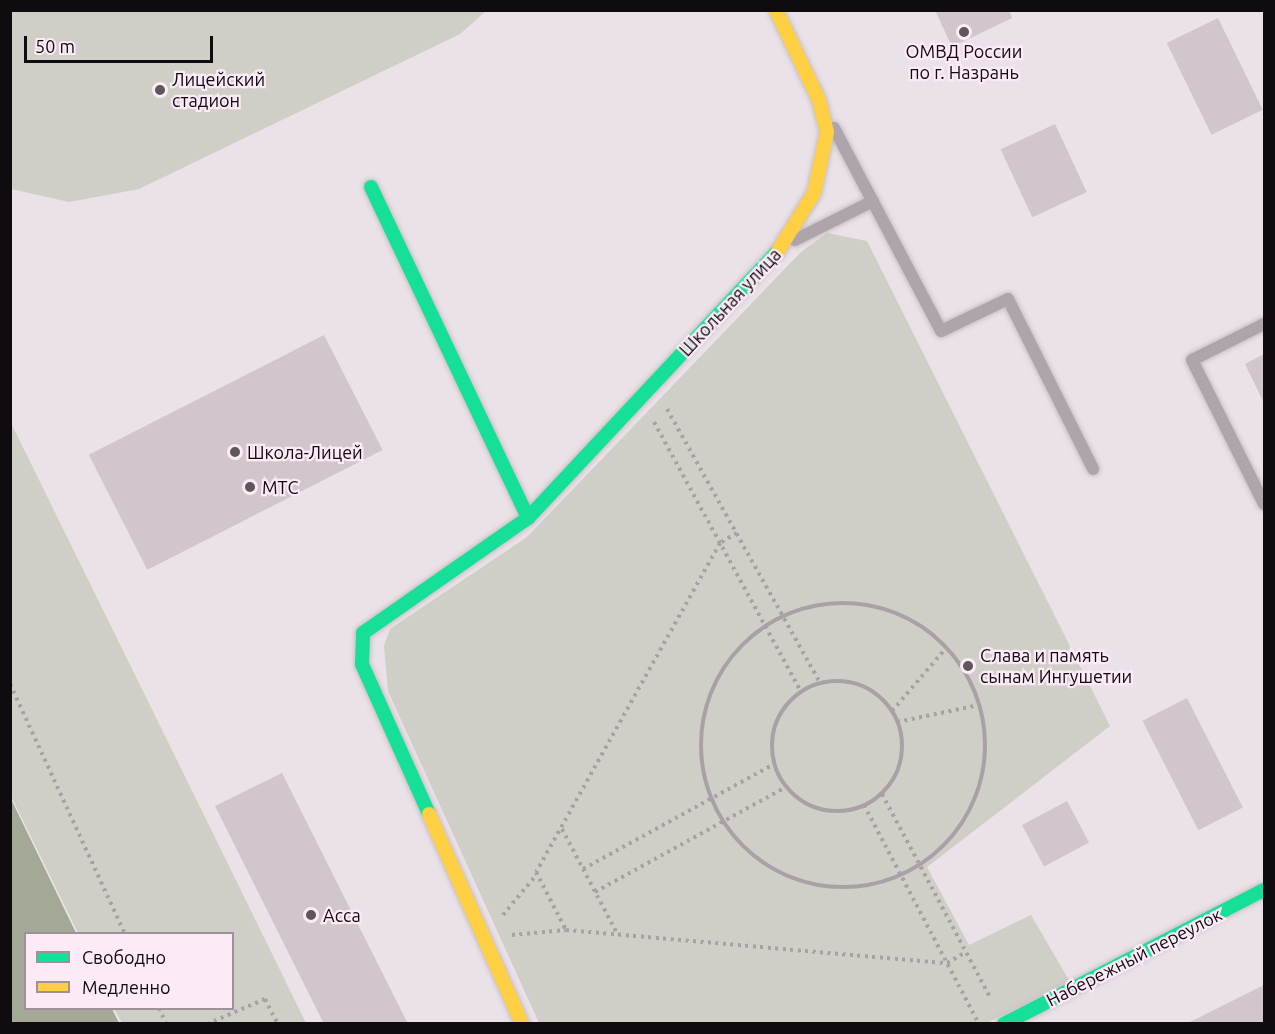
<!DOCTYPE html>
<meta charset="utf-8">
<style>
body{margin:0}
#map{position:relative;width:1275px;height:1034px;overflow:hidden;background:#ebe1e8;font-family:Ubuntu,sans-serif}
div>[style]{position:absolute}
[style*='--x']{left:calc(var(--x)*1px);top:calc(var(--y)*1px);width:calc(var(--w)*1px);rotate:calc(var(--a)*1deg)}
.green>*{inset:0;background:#cfcec7}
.water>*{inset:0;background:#a4a896}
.building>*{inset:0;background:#d0c6cc;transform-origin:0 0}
.path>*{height:4px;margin-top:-2px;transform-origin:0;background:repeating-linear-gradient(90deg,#aaa1a7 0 3px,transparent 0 7.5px)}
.path>.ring{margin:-2px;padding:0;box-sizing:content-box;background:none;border:4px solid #aaa1a7;border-radius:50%}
.roads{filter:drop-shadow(0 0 2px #c7c0c4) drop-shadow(0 0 2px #c7c0c4)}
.lane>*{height:12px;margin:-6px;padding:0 6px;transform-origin:6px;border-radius:6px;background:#aea4ab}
.fast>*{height:14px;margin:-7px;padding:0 7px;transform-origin:7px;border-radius:7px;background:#16e098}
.slow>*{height:14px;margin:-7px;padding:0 7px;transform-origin:7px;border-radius:7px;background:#ffcf43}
.dots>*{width:16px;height:16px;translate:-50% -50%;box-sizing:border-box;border:3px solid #fdeaf7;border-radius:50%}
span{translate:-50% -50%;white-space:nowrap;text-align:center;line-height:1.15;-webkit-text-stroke:4.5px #fdeaf7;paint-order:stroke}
.poi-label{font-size:18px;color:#100b0f}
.left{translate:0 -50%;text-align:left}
.street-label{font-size:18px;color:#100b0f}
.frame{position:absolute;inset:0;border:12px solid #100b0f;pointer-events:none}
.legend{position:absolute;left:24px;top:932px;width:210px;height:78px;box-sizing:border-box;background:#fdeaf7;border:2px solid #9e919a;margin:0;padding:8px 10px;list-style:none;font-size:18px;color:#100b0f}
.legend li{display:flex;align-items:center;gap:12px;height:30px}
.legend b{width:30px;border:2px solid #9e919a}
.scale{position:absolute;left:24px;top:36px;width:189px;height:27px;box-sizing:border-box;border:3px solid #100b0f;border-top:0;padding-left:8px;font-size:18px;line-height:21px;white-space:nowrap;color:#100b0f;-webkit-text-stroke:4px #fdeaf7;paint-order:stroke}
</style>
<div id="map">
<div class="green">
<div style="clip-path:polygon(11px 10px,486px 10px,486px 11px,460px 34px,139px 189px,69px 202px,11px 189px)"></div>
<div style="clip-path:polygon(827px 233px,867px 241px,1110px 726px,927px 867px,969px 945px,1031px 915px,1070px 982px,987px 1023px,539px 1023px,388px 691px,384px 646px,390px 629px,527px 537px,801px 252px)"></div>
<div style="clip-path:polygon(10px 421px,200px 807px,306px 1023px,122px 1023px,114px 1009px,232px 1008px,232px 934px,78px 933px,11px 796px)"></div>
</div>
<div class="water">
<div style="clip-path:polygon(10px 797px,76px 933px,26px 934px,26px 1008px,112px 1009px,119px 1023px,11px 1023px)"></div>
</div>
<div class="building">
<div style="clip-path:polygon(935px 10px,1009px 10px,1012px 18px,952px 47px)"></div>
<div style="left:1218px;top:18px;width:102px;height:57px;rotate:64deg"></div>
<div style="left:1055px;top:124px;width:75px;height:60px;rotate:65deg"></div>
<div style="left:324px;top:335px;width:129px;height:264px;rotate:63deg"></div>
<div style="clip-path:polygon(1264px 354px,1264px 403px,1245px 364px)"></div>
<div style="left:1187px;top:698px;width:123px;height:50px;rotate:63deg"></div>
<div style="clip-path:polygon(282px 773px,408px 1024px,324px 1024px,215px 806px)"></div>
<div style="left:1067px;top:801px;width:47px;height:51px;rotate:62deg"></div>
<div style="clip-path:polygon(1264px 985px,1264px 1024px,1186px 1024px)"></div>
</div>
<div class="path">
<div style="--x:667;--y:409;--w:314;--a:60.8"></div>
<div style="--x:654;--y:422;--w:307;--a:61.4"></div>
<div style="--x:737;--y:533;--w:20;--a:150"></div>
<div style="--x:720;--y:543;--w:377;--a:119.2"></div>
<div style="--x:536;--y:872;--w:65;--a:62.7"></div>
<div style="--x:566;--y:930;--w:382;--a:5"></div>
<div style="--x:947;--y:963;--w:22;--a:-30"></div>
<div class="ring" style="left:701px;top:603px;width:280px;height:280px"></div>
<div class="ring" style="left:772px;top:681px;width:126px;height:126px"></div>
<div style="--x:10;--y:684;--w:275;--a:65.3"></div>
<div style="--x:892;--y:711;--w:83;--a:-49.4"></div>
<div style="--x:897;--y:722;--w:84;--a:-11.7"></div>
<div style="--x:882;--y:794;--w:232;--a:62"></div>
<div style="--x:864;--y:805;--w:243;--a:62.3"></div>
<div style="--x:562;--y:829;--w:120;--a:62.2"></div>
<div style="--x:583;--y:869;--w:218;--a:-28.8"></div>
<div style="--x:595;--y:892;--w:218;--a:-28.8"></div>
<div style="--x:503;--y:915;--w:53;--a:-50.3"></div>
<div style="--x:512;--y:935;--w:54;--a:-5.3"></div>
<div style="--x:159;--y:1008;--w:17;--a:66"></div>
<div style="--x:207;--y:1024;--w:63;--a:-23.3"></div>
<div style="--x:265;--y:999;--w:28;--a:63"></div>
</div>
<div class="roads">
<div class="lane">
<div style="--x:834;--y:128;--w:229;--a:62.2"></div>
<div style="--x:941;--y:331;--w:74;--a:-25.5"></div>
<div style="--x:1008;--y:299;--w:190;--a:63.4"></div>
<div style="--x:795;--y:240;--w:87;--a:-26.6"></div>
<div style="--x:1264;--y:324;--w:80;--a:153.4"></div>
<div style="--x:1192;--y:360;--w:161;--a:63.4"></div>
</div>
<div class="fast">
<div style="--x:371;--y:187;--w:366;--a:64.6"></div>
<div style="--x:429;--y:814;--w:164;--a:-114.1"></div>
<div style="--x:362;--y:664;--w:31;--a:-88"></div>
<div style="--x:363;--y:633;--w:201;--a:-34.9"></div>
<div style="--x:528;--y:518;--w:366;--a:-46.9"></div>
<div style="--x:1004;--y:1024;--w:292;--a:-27.3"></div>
</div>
<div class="slow">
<div style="--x:776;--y:10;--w:100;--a:64.5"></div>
<div style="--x:819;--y:100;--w:33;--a:76"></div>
<div style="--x:827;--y:132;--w:62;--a:102"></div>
<div style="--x:814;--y:193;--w:68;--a:121.8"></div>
<div style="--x:429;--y:814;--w:230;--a:66.1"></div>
</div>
</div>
<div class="dots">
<div style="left:964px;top:32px;background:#5d565b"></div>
<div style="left:160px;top:90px;background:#5d565b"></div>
<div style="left:235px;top:452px;background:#5d565b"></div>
<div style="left:250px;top:487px;background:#5d565b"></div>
<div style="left:968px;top:666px;background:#5d565b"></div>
<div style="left:311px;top:915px;background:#5d565b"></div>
</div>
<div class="poi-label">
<span style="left:964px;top:62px">ОМВД России<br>по г. Назрань</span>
<span class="left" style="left:172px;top:90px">Лицейский<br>стадион</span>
<span class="left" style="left:247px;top:452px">Школа-Лицей</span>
<span class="left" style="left:262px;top:487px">МТС</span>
<span class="left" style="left:980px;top:666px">Слава и память<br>сынам Ингушетии</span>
<span class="left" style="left:323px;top:915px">Асса</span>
</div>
<div class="street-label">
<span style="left:730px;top:302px;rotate:-47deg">Школьная улица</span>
<span style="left:1134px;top:957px;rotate:-27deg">Набережный переулок</span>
</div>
<div class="frame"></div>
<ul class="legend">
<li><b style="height:8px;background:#16e098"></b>Свободно</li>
<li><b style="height:8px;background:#ffcf43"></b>Медленно</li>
</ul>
<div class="scale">50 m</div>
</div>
